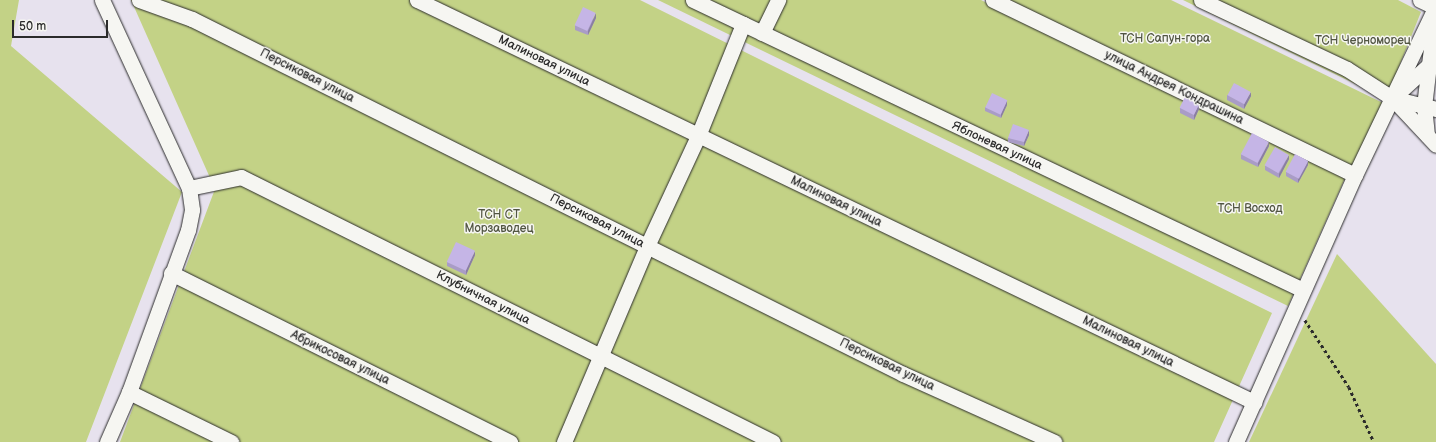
<!DOCTYPE html>
<meta charset="utf-8">
<style>
body{margin:0}
#map{position:relative;width:1436px;height:442px;overflow:hidden;background:#e7e2ee;font-family:"Balsamiq Sans",sans-serif}
div>[style]{position:absolute}
[style*='--x']{left:calc(var(--x)*1px);top:calc(var(--y)*1px);width:calc(var(--w)*1px);rotate:calc(var(--a)*1deg)}
.green>*{inset:0;background:#c3d286}
.path>*{height:2.5px;margin-top:-1.25px;transform-origin:0;background:repeating-linear-gradient(90deg,#2b2b2b 0 3px,transparent 0 6px)}
.roads{filter:drop-shadow(0 0 1px #2b2b2b) drop-shadow(0 0 1px #2b2b2b)}
.minor>*{height:15px;margin:-7.5px;padding:0 7.5px;transform-origin:7.5px;border-radius:7.5px;background:#f6f6f2}
.wall>*{inset:0;background:#a99cc6}
.shaded-wall>*{inset:0;background:#8a7fa1}
.building>*{inset:0;background:#c5b5e6;transform-origin:0 0}
span{translate:-50% -50%;white-space:nowrap;text-align:center;line-height:1.15;-webkit-text-stroke:3px #f6f6f2;paint-order:stroke}
.park-label{font-size:12px;color:#515542}
.street-label{font-size:12px;color:#2b2b2b}
.scale{position:absolute;left:12px;top:20px;width:96px;height:18px;box-sizing:border-box;border:2px solid #2b2b2b;border-top:0;padding-left:5px;font-size:12px;line-height:14px;white-space:nowrap;color:#2b2b2b;-webkit-text-stroke:3px #f6f6f2;paint-order:stroke}
</style>
<div id="map">
<div class="green">
<div style="clip-path:polygon(0 0,19px 0,11px 46px,182px 192px,86px 442px,0 442px)"></div>
<div style="clip-path:polygon(131px 0,640px 0,1272px 313px,1214px 442px,120px 442px,215px 189px)"></div>
<div style="clip-path:polygon(658px 0,981px 0,1346px 176px,1288px 306px)"></div>
<div style="clip-path:polygon(998px 0,1171px 0,1383px 103px,1352px 171px)"></div>
<div style="clip-path:polygon(1183px 0,1398px 0,1421px 12px,1386px 99px)"></div>
<div style="clip-path:polygon(1337px 254px,1436px 364px,1436px 442px,1249px 442px)"></div>
</div>
<div class="path">
<div style="--x:1305;--y:320;--w:80;--a:56.7"></div>
<div style="--x:1349;--y:387;--w:60;--a:65.6"></div>
</div>
<div class="roads">
<div class="minor">
<div style="--x:102;--y:0;--w:207;--a:65.2"></div>
<div style="--x:189;--y:188;--w:22;--a:82"></div>
<div style="--x:192;--y:210;--w:20;--a:101"></div>
<div style="--x:188;--y:230;--w:172;--a:110"></div>
<div style="--x:129;--y:392;--w:55;--a:113.7"></div>
<div style="--x:139;--y:0;--w:56;--a:19.7"></div>
<div style="--x:192;--y:19;--w:795;--a:26.53"></div>
<div style="--x:903;--y:374;--w:166;--a:24.2"></div>
<div style="--x:417;--y:0;--w:929;--a:25.65"></div>
<div style="--x:693;--y:0;--w:675;--a:25.43"></div>
<div style="--x:993;--y:0;--w:402;--a:25.8"></div>
<div style="--x:1201;--y:0;--w:161;--a:25.3"></div>
<div style="--x:1347;--y:69;--w:54;--a:32.8"></div>
<div style="--x:1392;--y:98;--w:64;--a:46.9"></div>
<div style="--x:1420;--y:0;--w:17;--a:25"></div>
<div style="--x:762;--y:33;--w:37;--a:-64"></div>
<div style="--x:1397;--y:94;--w:46;--a:-42.4"></div>
<div style="--x:1392;--y:98;--w:45;--a:14"></div>
<div style="--x:1427;--y:135;--w:29;--a:-96"></div>
<div style="--x:1424;--y:106;--w:84;--a:-83.1"></div>
<div style="--x:189;--y:188;--w:53;--a:-11.9"></div>
<div style="--x:241;--y:177;--w:594;--a:26.48"></div>
<div style="--x:171;--y:273;--w:379;--a:26.5"></div>
<div style="--x:129;--y:392;--w:114;--a:26.1"></div>
<div style="--x:564;--y:442;--w:213;--a:-67"></div>
<div style="--x:647;--y:246;--w:121;--a:-65.1"></div>
<div style="--x:698;--y:136;--w:121;--a:-68.1"></div>
<div style="--x:1236;--y:442;--w:292;--a:-66"></div>
<div style="--x:1355;--y:175;--w:187;--a:-64.4"></div>
</div>
</div>
<div class="wall">
<div style="clip-path:polygon(596px 18px,588px 35px,575px 30px,575px 25px)"></div>
<div style="clip-path:polygon(1227px 95px,1251px 96px,1244px 109px,1227px 100px)"></div>
<div style="clip-path:polygon(1007px 105px,1001px 118px,985px 111px,985px 107px)"></div>
<div style="clip-path:polygon(1180px 108px,1199px 109px,1194px 120px,1180px 113px)"></div>
<div style="clip-path:polygon(1029px 135px,1024px 146px,1008px 142px,1008px 138px)"></div>
<div style="clip-path:polygon(1269px 146px,1258px 167px,1241px 159px,1241px 154px)"></div>
<div style="clip-path:polygon(1289px 159px,1279px 178px,1265px 170px,1265px 166px)"></div>
<div style="clip-path:polygon(1308px 165px,1298px 183px,1286px 176px,1286px 172px)"></div>
<div style="clip-path:polygon(475px 255px,466px 275px,447px 266px,447px 262px)"></div>
</div>
<div class="shaded-wall">
<div style="clip-path:polygon(596px 13px,596px 18px,588px 35px,588px 31px)"></div>
<div style="clip-path:polygon(1251px 92px,1251px 96px,1244px 109px,1244px 104px)"></div>
<div style="clip-path:polygon(1007px 100px,1007px 105px,1001px 118px,1001px 114px)"></div>
<div style="clip-path:polygon(1199px 104px,1199px 109px,1194px 120px,1194px 115px)"></div>
<div style="clip-path:polygon(1029px 130px,1029px 135px,1024px 146px,1024px 142px)"></div>
<div style="clip-path:polygon(1269px 142px,1269px 146px,1258px 167px,1258px 163px)"></div>
<div style="clip-path:polygon(1289px 155px,1289px 159px,1279px 178px,1279px 174px)"></div>
<div style="clip-path:polygon(1308px 161px,1308px 165px,1298px 183px,1298px 178px)"></div>
<div style="clip-path:polygon(475px 251px,475px 255px,466px 275px,466px 270px)"></div>
</div>
<div class="building">
<div style="left:583px;top:7px;width:14px;height:20px;rotate:25deg"></div>
<div style="left:1234px;top:83px;width:19px;height:14px;rotate:28deg"></div>
<div style="left:992px;top:93px;width:17px;height:16px;rotate:25deg"></div>
<div style="left:1185px;top:97px;width:16px;height:12px;rotate:27deg"></div>
<div style="clip-path:polygon(1013px 124px,1029px 130px,1024px 142px,1008px 138px)"></div>
<div style="left:1252px;top:133px;width:19px;height:24px;rotate:28deg"></div>
<div style="left:1275px;top:147px;width:16px;height:21px;rotate:30deg"></div>
<div style="left:1295px;top:154px;width:15px;height:20px;rotate:28deg"></div>
<div style="left:456px;top:242px;width:21px;height:22px;rotate:25deg"></div>
</div>
<div class="park-label">
<span style="left:1165px;top:39px">ТСН Сапун-гора</span>
<span style="left:1363px;top:41px">ТСН Черноморец</span>
<span style="left:1250px;top:209px">ТСН Восход</span>
<span style="left:499px;top:222px">ТСН СТ<br>Морзаводец</span>
</div>
<div class="street-label">
<span style="left:544px;top:61px;rotate:26deg">Малиновая улица</span>
<span style="left:307px;top:76px;rotate:27deg">Персиковая улица</span>
<span style="left:1174px;top:88px;rotate:26deg">улица Андрея Кондрашина</span>
<span style="left:997px;top:146px;rotate:25deg">Яблоневая улица</span>
<span style="left:836px;top:202px;rotate:26deg">Малиновая улица</span>
<span style="left:597px;top:221px;rotate:27deg">Персиковая улица</span>
<span style="left:483px;top:298px;rotate:27deg">Клубничная улица</span>
<span style="left:1128px;top:342px;rotate:26deg">Малиновая улица</span>
<span style="left:340px;top:358px;rotate:26deg">Абрикосовая улица</span>
<span style="left:887px;top:365px;rotate:26deg">Персиковая улица</span>
</div>
<div class="scale">50 m</div>
</div>
